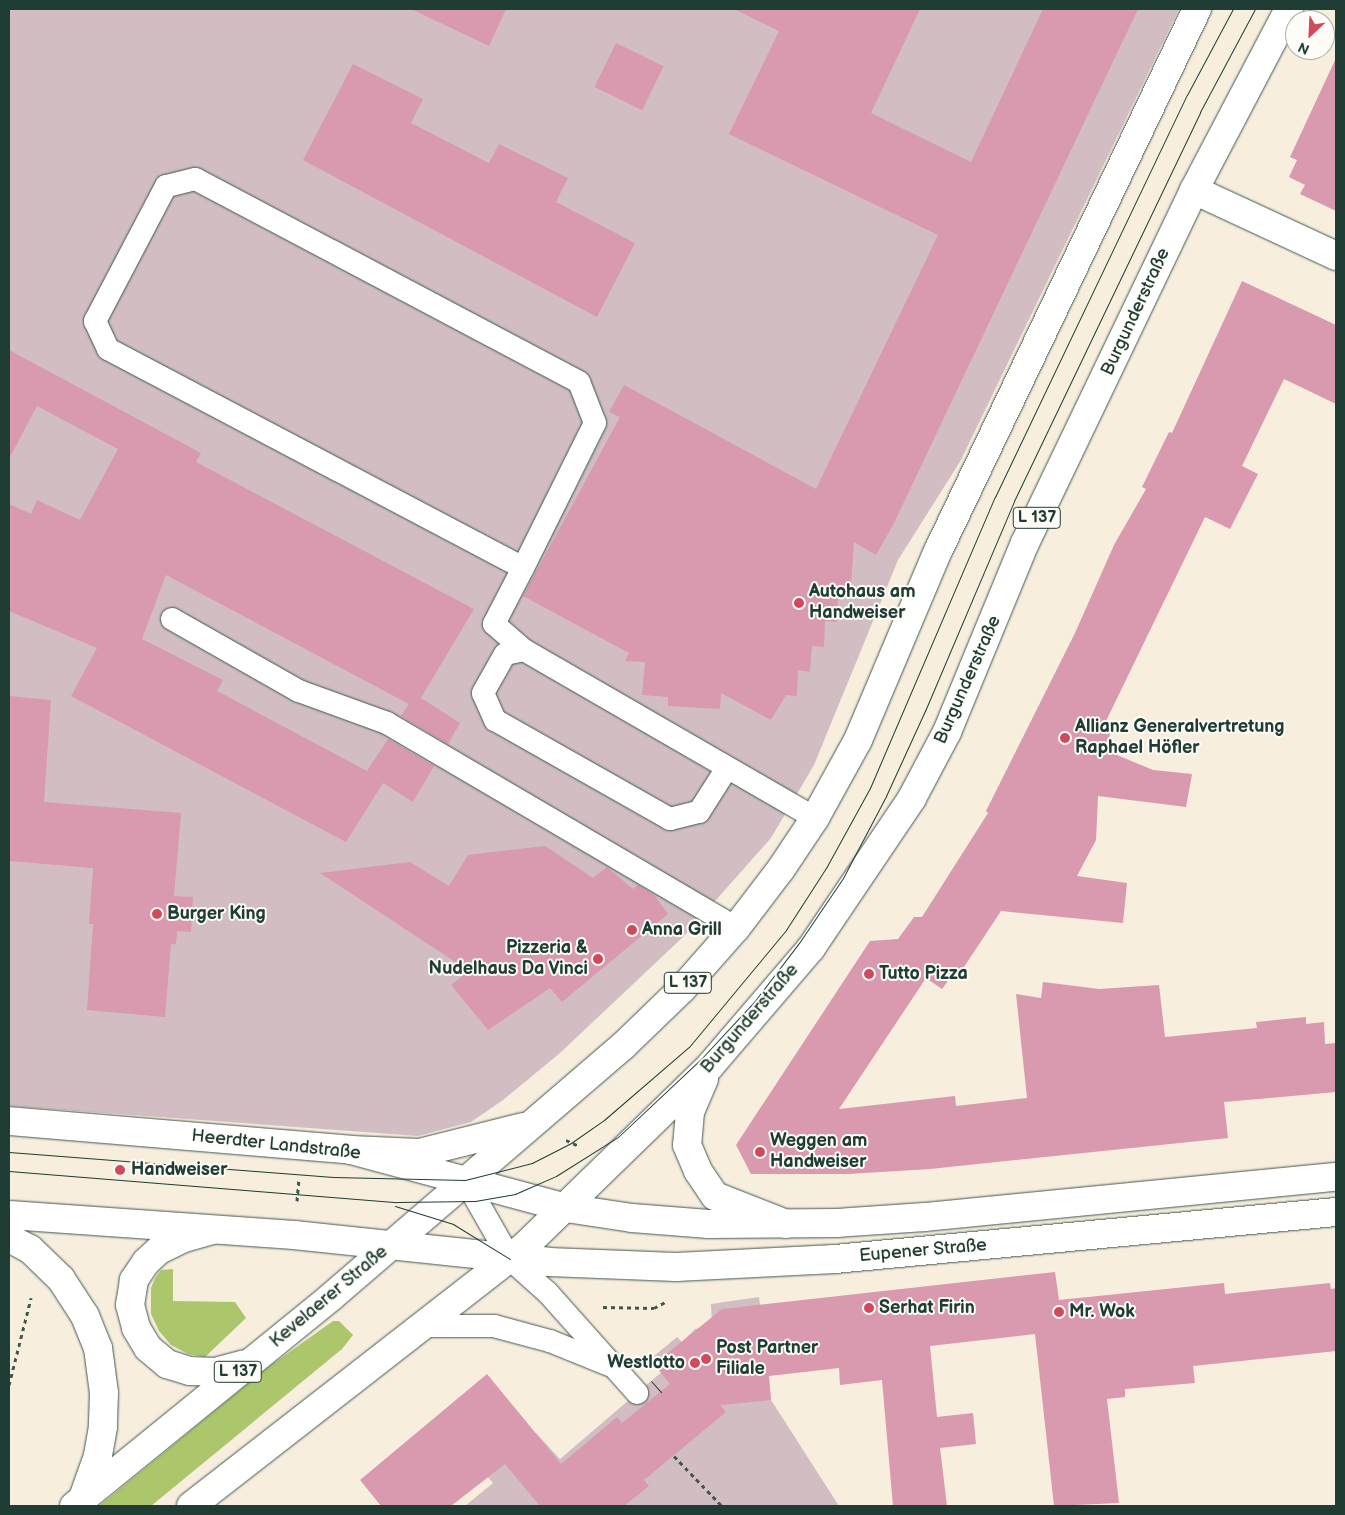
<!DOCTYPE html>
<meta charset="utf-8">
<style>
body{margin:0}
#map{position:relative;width:1345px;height:1515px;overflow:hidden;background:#f7eede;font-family:"Balsamiq Sans",sans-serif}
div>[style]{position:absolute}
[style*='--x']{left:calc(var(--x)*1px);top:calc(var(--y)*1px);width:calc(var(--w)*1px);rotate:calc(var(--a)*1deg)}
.industrial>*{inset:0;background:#d2bec2}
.green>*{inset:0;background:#acc66c}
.building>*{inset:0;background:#d999ae;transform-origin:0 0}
.path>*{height:3px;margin-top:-1.5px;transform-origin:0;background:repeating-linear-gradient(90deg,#3f584e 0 4px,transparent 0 8px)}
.roads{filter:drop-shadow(0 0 1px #3f584e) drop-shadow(0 0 1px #3f584e)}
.service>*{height:22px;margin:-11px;padding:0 11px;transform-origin:11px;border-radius:11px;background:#fff}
.minor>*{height:28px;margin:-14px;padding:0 14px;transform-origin:14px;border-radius:14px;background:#fff}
.secondary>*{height:28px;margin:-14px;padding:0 14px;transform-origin:14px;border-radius:14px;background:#fff}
.primary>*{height:28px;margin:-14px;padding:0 14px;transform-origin:14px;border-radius:14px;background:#fff}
.tram>*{height:1px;margin:-0.5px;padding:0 0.5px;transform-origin:0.5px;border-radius:0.5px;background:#1f3d34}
.dots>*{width:14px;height:14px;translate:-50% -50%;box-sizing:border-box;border:2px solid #fdfcf7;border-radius:50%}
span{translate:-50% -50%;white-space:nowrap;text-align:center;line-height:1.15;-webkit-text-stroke:4px #fdfcf7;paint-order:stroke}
.shield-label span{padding:1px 4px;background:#fdfcf7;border:1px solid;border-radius:4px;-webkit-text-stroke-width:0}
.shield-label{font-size:16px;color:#1f3d34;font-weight:700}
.street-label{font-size:18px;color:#1f3d34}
.poi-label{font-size:18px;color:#1f3d34;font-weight:700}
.left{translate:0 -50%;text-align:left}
.right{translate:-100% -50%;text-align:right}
.frame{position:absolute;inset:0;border:10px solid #1f3d34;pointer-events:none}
.north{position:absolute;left:1285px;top:10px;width:50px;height:50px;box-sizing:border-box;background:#fdfcf7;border:1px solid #a4b0a9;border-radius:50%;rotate:205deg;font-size:14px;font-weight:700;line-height:20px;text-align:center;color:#1f3d34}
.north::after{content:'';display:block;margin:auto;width:18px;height:22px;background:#d1495b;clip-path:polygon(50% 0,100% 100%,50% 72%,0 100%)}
</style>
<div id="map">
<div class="industrial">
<div style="clip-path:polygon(9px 9px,1179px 9px,961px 460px,898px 560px,814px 765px,771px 838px,683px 937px,560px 1053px,503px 1100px,471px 1122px,418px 1136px,9px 1106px)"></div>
<div style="clip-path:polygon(759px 1297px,771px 1400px,839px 1506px,465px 1506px,493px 1483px,485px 1474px,536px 1433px,560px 1459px,664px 1370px,654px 1356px,677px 1337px,682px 1342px,695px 1329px,712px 1327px,711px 1304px)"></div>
</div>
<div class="green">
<div style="clip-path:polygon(173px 1269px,173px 1301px,235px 1302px,246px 1318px,205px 1357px,188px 1354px,171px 1345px,159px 1331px,151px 1314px,151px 1288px,155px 1278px,161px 1270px)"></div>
<div style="clip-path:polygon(333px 1321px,339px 1321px,353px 1335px,342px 1349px,151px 1506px,99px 1506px,267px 1368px)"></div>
</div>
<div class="building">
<div style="clip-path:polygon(411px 9px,506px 9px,489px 46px)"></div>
<div style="clip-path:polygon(734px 9px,920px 9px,871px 113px,971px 162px,1043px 9px,1138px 9px,894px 523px,876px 555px,854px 542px,850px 598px,838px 597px,837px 622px,825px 621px,824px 647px,812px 646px,810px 672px,798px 670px,797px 696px,786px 695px,771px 720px,721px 693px,720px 709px,668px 706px,668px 697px,642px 695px,645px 662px,625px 661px,629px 653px,523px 596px,620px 417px,609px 412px,624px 385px,816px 489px,938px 235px,729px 134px,779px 31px)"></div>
<div style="left:616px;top:43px;width:53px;height:49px;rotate:26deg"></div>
<div style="clip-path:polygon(1336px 58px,1336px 211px,1300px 194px,1305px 185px,1289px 177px,1297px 160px,1290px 157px)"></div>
<div style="clip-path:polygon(353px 64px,423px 99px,411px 123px,489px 163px,499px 144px,568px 178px,556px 202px,635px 243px,597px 317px,303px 160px)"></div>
<div style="clip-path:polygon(1242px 281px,1336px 325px,1336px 404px,1284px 379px,1242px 466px,1258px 474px,1230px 529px,1205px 517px,1106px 721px,1113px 725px,1105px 750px,1153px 770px,1192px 774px,1186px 807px,1098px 796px,1096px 840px,1077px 876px,1127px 883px,1123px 923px,1001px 911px,962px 970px,956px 970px,942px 989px,926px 978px,839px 1109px,955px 1096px,956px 1106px,1027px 1098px,1016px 994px,1041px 998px,1043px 982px,1099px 989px,1159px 985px,1165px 1037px,1257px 1028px,1256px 1022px,1306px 1017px,1306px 1024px,1324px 1022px,1325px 1044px,1336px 1043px,1336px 1092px,1224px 1102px,1228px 1138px,930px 1169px,848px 1174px,751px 1174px,736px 1145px,870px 941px,898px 939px,914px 917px,922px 917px,988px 813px,986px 811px,1075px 633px,1114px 545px,1146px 489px,1142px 487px,1169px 432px,1172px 433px)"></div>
<div style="clip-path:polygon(9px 350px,201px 453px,196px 462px,474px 609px,421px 698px,460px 723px,448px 744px,401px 716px,409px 704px,166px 575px,142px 639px,223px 680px,217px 691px,367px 771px,388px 739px,434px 766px,413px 802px,383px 783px,346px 842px,71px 696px,97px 648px,9px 611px,9px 504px,31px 514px,37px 500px,80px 520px,118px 449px,37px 406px,9px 459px)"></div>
<div style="clip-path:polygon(9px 696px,51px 700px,44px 802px,181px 813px,174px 896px,193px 897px,191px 932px,177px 931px,176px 944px,171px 944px,165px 1017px,87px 1010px,93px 924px,89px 924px,93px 868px,9px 861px)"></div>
<div style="clip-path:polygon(545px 846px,593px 878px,607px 867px,633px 889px,638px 885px,654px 895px,668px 914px,562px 1002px,550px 988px,488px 1030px,451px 985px,469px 971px,320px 873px,410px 862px,449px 886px,468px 855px)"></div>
<div style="clip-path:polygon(1055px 1272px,1059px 1300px,1224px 1283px,1225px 1294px,1330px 1283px,1331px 1289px,1336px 1288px,1336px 1351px,1193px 1366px,1195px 1383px,1125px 1389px,1125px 1397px,1107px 1399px,1119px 1503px,1054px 1506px,1035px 1334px,930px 1346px,937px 1417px,973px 1413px,976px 1444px,940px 1448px,947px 1506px,893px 1506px,882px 1380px,840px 1385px,839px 1368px,769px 1376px,771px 1400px,720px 1405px,726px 1412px,644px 1480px,649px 1486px,624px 1506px,540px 1506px,505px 1464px,451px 1506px,381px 1506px,360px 1480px,487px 1374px,561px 1464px,617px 1417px,622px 1423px,670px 1384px,654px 1364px,722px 1309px)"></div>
</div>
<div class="path">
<div style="--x:566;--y:1140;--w:14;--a:25"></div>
<div style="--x:297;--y:1201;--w:21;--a:-85"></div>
<div style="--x:603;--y:1307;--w:51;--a:1.1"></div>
<div style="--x:654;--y:1308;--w:15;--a:-28"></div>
<div style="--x:9;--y:1385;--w:90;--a:-75.8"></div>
<div style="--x:674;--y:1456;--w:69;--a:46.2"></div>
</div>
<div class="roads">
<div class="service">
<div style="--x:523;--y:568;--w:162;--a:-63.6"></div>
<div style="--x:595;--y:423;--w:44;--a:-111.3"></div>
<div style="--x:579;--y:382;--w:434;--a:-152.1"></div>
<div style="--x:195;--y:179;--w:30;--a:166"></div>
<div style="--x:166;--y:186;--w:153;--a:117.7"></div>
<div style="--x:95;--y:321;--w:31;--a:65"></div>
<div style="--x:108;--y:349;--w:469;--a:27.8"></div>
<div style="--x:523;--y:568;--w:63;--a:117.4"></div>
<div style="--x:494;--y:624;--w:40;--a:41"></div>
<div style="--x:524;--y:650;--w:336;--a:30"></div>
<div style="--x:172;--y:619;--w:146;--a:29.6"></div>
<div style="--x:299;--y:691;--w:94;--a:20"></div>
<div style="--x:387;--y:723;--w:405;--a:30.4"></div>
<div style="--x:524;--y:650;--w:19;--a:168"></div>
<div style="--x:505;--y:654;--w:45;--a:119.4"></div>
<div style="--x:483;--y:693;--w:30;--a:66"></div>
<div style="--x:495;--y:720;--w:201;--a:29.5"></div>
<div style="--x:670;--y:819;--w:30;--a:-14"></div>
<div style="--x:699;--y:812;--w:52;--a:-57.5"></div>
<div style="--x:465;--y:1180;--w:91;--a:60.3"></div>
<div style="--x:510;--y:1259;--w:51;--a:41.8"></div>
<div style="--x:548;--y:1293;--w:134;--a:48.3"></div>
<div style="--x:424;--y:1326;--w:70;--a:0"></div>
<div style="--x:494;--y:1326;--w:58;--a:15"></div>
<div style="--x:550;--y:1341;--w:64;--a:22.1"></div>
</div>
<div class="minor">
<div style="--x:1194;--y:190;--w:157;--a:24.9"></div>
</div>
<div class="secondary">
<div style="--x:9;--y:1121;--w:343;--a:4.8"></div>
<div style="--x:351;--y:1150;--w:223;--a:15.1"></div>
<div style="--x:566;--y:1208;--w:67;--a:8.6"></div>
<div style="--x:632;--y:1218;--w:77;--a:4.5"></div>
<div style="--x:709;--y:1224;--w:128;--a:-0.4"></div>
<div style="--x:837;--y:1223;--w:88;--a:-3.9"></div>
<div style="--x:925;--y:1217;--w:413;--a:-5.6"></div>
<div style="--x:9;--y:1215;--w:286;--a:4"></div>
<div style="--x:294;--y:1235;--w:256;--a:6"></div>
<div style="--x:549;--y:1262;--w:127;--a:2.3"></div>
<div style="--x:676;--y:1267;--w:159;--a:-2.9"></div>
<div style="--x:835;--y:1259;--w:503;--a:-5.36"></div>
</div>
<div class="primary">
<div style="--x:704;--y:1079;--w:36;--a:113"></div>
<div style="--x:690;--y:1112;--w:33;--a:95"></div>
<div style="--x:687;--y:1145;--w:28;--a:67"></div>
<div style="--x:698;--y:1171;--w:30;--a:56"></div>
<div style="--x:715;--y:1196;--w:76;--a:21.5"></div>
<div style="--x:351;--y:1150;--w:68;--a:2.5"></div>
<div style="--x:419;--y:1153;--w:107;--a:-14"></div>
<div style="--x:212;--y:1230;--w:29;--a:164"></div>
<div style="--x:184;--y:1238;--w:28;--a:154"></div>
<div style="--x:159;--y:1250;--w:18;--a:137"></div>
<div style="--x:146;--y:1262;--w:22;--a:124"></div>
<div style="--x:134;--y:1280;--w:25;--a:99"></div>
<div style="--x:130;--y:1305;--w:24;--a:75"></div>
<div style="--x:136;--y:1328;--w:23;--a:59"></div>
<div style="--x:148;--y:1348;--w:25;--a:40"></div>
<div style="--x:167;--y:1364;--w:24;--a:17"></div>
<div style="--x:190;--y:1371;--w:25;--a:2"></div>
<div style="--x:215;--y:1372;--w:30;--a:-15"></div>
<div style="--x:9;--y:1238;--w:24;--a:28"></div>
<div style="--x:30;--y:1249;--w:43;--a:44.1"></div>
<div style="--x:61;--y:1279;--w:44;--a:57"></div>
<div style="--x:85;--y:1316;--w:35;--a:68"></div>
<div style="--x:98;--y:1348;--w:45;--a:82.4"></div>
<div style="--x:104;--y:1393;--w:34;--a:92"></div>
<div style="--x:103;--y:1427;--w:29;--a:100"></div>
<div style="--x:98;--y:1456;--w:45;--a:109.7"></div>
<div style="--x:74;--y:1506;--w:331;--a:-39.1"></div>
<div style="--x:331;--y:1297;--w:385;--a:-40.7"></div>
<div style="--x:623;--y:1046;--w:82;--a:-44"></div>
<div style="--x:682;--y:989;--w:81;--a:-48.5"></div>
<div style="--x:736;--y:928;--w:74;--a:-52.7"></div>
<div style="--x:781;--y:869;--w:61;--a:-56.3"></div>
<div style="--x:815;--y:818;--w:89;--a:-61.1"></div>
<div style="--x:858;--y:740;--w:205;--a:-67.1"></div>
<div style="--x:938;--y:551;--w:601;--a:-64.46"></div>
<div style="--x:191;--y:1506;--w:426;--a:-37.9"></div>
<div style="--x:527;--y:1244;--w:255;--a:-44.2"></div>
<div style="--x:710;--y:1066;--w:155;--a:-49.4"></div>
<div style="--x:811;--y:948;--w:181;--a:-56"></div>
<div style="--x:912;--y:798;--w:75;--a:-62.1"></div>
<div style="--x:947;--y:732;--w:204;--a:-67.6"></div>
<div style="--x:1025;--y:543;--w:391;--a:-64.4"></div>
<div style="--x:1194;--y:190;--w:204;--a:-62.3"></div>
</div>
</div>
<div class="tram">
<div style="--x:9;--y:1152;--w:325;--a:4.4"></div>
<div style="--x:333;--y:1177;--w:132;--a:1.3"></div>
<div style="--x:465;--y:1180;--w:69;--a:-14.2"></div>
<div style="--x:532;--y:1163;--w:44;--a:-27.1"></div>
<div style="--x:571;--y:1143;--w:40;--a:-34.9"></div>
<div style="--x:604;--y:1120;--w:112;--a:-40.7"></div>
<div style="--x:689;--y:1047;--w:152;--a:-50.3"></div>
<div style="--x:786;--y:930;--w:74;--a:-57.2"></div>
<div style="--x:826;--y:868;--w:91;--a:-61.2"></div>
<div style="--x:870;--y:788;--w:317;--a:-66.8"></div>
<div style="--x:995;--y:497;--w:445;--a:-64.5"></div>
<div style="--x:1187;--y:95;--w:98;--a:-61.9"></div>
<div style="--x:9;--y:1171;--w:389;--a:4.6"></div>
<div style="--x:397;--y:1202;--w:78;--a:-0.7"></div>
<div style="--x:475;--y:1201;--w:41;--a:-9.9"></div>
<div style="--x:515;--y:1194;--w:45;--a:-23.7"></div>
<div style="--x:556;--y:1176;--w:73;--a:-32.2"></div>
<div style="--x:618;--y:1137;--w:114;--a:-43.2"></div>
<div style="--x:701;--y:1059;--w:78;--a:-47.1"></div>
<div style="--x:754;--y:1002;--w:74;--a:-52.7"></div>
<div style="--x:799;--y:943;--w:78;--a:-55.9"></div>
<div style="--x:843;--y:878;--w:93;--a:-62.3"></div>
<div style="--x:886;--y:796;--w:94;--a:-65.4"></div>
<div style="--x:925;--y:711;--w:228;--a:-67"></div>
<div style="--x:1014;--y:501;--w:431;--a:-64.4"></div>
<div style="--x:1200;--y:112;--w:117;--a:-61.9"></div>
<div style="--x:395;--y:1206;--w:61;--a:17.2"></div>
<div style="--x:453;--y:1224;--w:67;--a:31.6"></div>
<div style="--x:651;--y:1381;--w:15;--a:48"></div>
</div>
<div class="dots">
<div style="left:799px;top:603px;background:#d1495b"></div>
<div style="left:1065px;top:738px;background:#d1495b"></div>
<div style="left:157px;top:914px;background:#d1495b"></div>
<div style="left:632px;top:930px;background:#d1495b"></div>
<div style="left:598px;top:959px;background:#d1495b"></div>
<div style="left:869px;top:974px;background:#d1495b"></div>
<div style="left:760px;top:1152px;background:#d1495b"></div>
<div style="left:120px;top:1170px;background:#d1495b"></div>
<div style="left:869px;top:1308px;background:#d1495b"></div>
<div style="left:1059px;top:1312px;background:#d1495b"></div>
<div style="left:706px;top:1359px;background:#d1495b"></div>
<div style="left:695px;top:1363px;background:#d1495b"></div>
</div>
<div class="shield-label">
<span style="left:1037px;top:518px">L 137</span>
<span style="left:688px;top:983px">L 137</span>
<span style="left:238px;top:1372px">L 137</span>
</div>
<div class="street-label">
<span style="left:1136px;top:312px;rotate:-65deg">Burgunderstraße</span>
<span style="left:968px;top:680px;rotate:-66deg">Burgunderstraße</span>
<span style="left:750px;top:1019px;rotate:-49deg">Burgunderstraße</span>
<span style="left:276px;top:1145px;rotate:6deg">Heerdter Landstraße</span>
<span style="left:923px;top:1251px;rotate:-5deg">Eupener Straße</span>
<span style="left:329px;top:1297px;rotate:-40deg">Kevelaerer Straße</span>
</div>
<div class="poi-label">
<span class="left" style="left:809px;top:603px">Autohaus am<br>Handweiser</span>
<span class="left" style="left:1075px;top:738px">Allianz Generalvertretung<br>Raphael Höfler</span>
<span class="left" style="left:167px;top:914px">Burger King</span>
<span class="left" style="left:642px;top:930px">Anna Grill</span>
<span class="right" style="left:588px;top:959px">Pizzeria &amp;<br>Nudelhaus Da Vinci</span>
<span class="left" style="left:879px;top:974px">Tutto Pizza</span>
<span class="left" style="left:770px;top:1152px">Weggen am<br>Handweiser</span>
<span class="left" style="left:131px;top:1170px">Handweiser</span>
<span class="left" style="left:879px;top:1308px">Serhat Firin</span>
<span class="left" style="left:1069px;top:1312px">Mr. Wok</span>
<span class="left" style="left:716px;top:1359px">Post Partner<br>Filiale</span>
<span class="right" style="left:685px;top:1363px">Westlotto</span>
</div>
<div class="frame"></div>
<div class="north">N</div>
</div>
